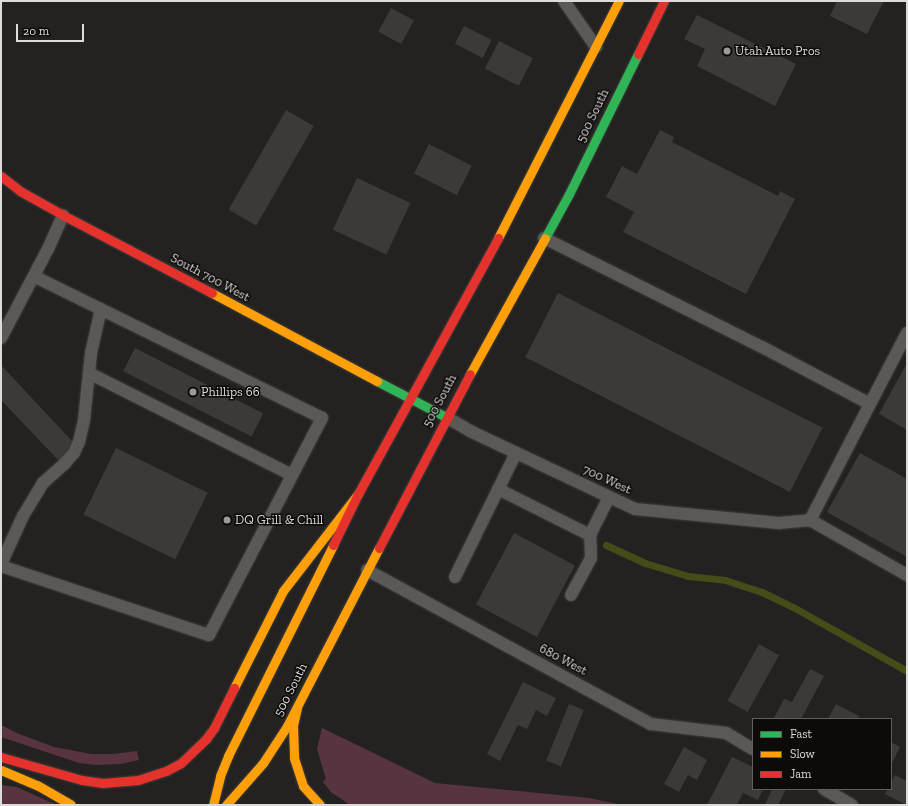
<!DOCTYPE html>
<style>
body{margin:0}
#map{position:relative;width:908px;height:806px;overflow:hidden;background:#242220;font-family:"Zilla Slab",serif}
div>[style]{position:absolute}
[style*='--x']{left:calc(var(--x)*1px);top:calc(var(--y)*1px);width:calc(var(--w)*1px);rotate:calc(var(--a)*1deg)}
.green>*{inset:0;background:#583441}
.stream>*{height:7px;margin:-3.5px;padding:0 3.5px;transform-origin:3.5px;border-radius:3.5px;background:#474b18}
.building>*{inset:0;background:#3c3a38;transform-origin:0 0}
.roads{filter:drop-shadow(0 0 1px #3f3d3b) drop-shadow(0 0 1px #3f3d3b)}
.lane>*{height:12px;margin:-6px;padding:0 6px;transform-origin:6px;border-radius:6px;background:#5b5957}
.fast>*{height:9px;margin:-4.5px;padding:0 4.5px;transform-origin:4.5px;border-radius:4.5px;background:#30b455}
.slow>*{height:9px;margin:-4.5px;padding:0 4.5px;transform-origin:4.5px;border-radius:4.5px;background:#ff9f0a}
.jam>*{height:9px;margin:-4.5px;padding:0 4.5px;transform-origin:4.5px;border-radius:4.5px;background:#e5322d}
.dots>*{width:11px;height:11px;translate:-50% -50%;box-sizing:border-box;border:2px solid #0d0b0a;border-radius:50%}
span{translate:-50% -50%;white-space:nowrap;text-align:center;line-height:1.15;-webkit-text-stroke:3px #0d0b0a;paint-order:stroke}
.poi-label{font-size:13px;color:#dfdbd9}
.left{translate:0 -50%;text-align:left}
.street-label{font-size:13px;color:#dfdbd9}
.frame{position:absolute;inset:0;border:2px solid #dfdbd9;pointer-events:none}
.legend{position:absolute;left:752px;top:718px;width:140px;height:72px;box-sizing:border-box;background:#0d0b0a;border:1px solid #615e5d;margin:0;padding:5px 7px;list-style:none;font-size:12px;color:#dfdbd9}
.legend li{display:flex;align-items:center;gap:8px;height:20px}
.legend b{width:20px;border:1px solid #615e5d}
.scale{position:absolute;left:16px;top:24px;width:68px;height:18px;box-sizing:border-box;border:2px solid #dfdbd9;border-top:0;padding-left:5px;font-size:12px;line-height:14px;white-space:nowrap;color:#dfdbd9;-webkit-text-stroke:3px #0d0b0a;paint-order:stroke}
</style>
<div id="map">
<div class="green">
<div style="clip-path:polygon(1px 725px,19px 734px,54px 747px,91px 754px,113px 754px,137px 751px,139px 760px,120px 764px,96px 765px,79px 763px,1px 737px)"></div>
<div style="clip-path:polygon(322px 728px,435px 783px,589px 798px,622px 805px,350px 805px,331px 792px,323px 782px,326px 779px,317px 749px)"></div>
<div style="clip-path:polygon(1px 785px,17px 787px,57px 805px,1px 805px)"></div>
</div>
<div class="stream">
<div style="--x:606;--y:545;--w:43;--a:24.8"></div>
<div style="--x:645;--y:563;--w:45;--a:16.8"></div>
<div style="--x:688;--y:576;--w:37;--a:6"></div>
<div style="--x:725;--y:580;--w:39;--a:18"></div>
<div style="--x:762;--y:592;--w:34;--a:26"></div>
<div style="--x:793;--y:607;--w:131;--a:29.3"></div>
</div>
<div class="building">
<div style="clip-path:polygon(837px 1px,884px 1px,867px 34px,830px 16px)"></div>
<div style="left:391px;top:8px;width:26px;height:27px;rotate:28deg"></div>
<div style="clip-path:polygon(697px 15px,796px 64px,775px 106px,697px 66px,705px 49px,684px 39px)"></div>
<div style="left:464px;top:26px;width:31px;height:20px;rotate:27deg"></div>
<div style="left:499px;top:41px;width:38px;height:31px;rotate:27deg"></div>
<div style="left:286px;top:110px;width:32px;height:115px;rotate:30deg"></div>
<div style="clip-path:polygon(660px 130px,674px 137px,672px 142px,778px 196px,780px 191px,795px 199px,746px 294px,623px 232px,634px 212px,606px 197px,622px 166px,637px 174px)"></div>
<div style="left:429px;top:144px;width:48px;height:33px;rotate:27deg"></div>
<div style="left:357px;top:178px;width:59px;height:57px;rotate:25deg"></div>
<div style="left:558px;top:293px;width:297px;height:72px;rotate:27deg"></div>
<div style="left:135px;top:348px;width:144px;height:26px;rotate:27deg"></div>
<div style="clip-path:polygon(907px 363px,907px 430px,879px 414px)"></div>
<div style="clip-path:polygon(1px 365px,72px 441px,61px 463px,1px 400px)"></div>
<div style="left:116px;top:448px;width:102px;height:74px;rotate:26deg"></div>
<div style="clip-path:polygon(860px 453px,907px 479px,907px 557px,827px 512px)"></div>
<div style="left:514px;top:533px;width:69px;height:81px;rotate:28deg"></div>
<div style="left:759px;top:644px;width:23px;height:65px;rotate:29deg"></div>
<div style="clip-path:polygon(810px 669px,824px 676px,801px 719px,774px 718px,784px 699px,792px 702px)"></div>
<div style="clip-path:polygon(523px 682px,556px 698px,547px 716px,536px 710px,527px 729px,518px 725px,500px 761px,487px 754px)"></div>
<div style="left:569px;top:704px;width:16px;height:61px;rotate:22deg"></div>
<div style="clip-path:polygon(836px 704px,859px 716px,858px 719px,828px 719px)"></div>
<div style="clip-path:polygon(891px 742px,900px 747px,891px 765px)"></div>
<div style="clip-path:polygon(684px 747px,707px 760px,697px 780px,688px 775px,679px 792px,664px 784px)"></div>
<div style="clip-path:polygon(732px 757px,753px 767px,753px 789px,763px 789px,758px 800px,743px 793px,737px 805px,707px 805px)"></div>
<div style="clip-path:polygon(895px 775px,907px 781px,907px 805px,885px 794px,888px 789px,891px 789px,891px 783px)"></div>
<div style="clip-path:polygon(772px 789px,786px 789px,778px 805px,765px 805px)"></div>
</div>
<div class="roads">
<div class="lane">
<div style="--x:564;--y:1;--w:56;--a:55.2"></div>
<div style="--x:544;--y:238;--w:244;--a:26.6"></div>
<div style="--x:762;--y:347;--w:122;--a:27.8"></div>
<div style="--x:870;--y:404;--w:131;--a:117.3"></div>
<div style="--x:1;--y:338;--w:101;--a:-62.2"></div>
<div style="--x:48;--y:249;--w:37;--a:-66"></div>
<div style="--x:89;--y:373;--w:227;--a:26.7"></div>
<div style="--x:870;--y:404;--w:80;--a:-62.5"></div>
<div style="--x:446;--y:417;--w:28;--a:30"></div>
<div style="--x:470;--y:431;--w:183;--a:25.3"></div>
<div style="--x:635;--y:509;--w:144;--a:5.6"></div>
<div style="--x:778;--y:523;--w:32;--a:-5"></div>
<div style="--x:498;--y:489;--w:103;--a:26.6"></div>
<div style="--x:810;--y:520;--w:112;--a:29.6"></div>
<div style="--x:1;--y:564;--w:53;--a:-65.4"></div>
<div style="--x:23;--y:516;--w:39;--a:-59"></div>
<div style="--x:43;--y:483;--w:30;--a:-42"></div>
<div style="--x:65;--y:463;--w:13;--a:-48"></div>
<div style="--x:74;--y:453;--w:12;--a:-66"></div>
<div style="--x:79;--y:442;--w:23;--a:-77"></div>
<div style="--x:84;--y:420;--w:67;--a:-84"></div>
<div style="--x:91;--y:353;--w:45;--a:-77.2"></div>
<div style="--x:1;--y:566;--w:219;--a:18.4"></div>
<div style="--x:209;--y:635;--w:245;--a:-62.5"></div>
<div style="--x:322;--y:418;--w:321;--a:-153.8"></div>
<div style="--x:367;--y:570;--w:323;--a:28.5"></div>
<div style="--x:651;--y:724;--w:76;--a:6.8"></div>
<div style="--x:726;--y:733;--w:31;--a:31"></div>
<div style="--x:455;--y:577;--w:138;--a:-63.8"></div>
<div style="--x:571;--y:595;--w:42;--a:-61.6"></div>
<div style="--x:591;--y:558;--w:23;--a:-92"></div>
<div style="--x:590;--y:535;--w:42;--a:-63.4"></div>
<div style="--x:824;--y:789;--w:32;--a:30"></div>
</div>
<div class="fast">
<div style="--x:545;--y:238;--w:50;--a:-61.4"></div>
<div style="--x:569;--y:194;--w:156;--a:-63.8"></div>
<div style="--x:377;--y:381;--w:78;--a:27.6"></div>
</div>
<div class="slow">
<div style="--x:498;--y:238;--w:266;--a:-63"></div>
<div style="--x:212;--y:293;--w:187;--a:28.1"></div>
<div style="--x:470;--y:374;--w:155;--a:-61.1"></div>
<div style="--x:234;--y:688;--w:109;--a:-63.2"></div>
<div style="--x:283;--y:591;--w:123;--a:-52.3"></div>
<div style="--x:297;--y:708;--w:17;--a:103"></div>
<div style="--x:293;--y:725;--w:33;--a:88"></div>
<div style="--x:294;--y:758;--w:29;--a:72"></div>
<div style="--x:303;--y:786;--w:25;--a:48"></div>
<div style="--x:1;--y:770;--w:39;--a:23"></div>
<div style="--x:37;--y:785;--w:39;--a:30"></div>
<div style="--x:213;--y:805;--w:30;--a:-76"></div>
<div style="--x:220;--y:776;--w:22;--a:-68"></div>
<div style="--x:228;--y:756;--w:236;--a:-63.5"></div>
<div style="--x:226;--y:805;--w:56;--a:-48.6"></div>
<div style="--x:263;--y:763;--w:44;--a:-57"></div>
<div style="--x:287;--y:726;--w:200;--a:-62.7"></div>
</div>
<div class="jam">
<div style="--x:638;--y:54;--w:59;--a:-63.9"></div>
<div style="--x:1;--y:176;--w:24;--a:38"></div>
<div style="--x:20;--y:191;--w:49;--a:29.2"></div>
<div style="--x:63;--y:215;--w:168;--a:27.6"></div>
<div style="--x:333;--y:545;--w:57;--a:-63.9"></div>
<div style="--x:358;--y:494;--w:292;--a:-61.3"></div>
<div style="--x:379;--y:548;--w:196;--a:-62.4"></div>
<div style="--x:1;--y:757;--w:84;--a:15.9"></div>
<div style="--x:82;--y:780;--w:21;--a:8"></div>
<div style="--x:103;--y:783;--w:35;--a:-5"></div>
<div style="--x:138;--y:780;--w:29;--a:-18"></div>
<div style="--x:166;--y:771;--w:17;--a:-28"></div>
<div style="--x:181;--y:763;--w:35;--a:-44"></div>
<div style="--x:206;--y:739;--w:14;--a:-54"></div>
<div style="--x:214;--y:728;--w:45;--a:-63.4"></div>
</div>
</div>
<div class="dots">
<div style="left:727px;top:51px;background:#9e9a98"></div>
<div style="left:193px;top:392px;background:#9e9a98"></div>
<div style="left:227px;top:520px;background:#9e9a98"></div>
</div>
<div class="poi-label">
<span class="left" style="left:735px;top:51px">Utah Auto Pros</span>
<span class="left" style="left:201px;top:392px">Phillips 66</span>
<span class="left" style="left:235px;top:520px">DQ Grill &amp; Chill</span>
</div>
<div class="street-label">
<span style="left:593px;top:116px;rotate:-64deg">500 South</span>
<span style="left:210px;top:278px;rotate:28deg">South 700 West</span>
<span style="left:440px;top:401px;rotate:-62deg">500 South</span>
<span style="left:607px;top:480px;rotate:25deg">700 West</span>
<span style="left:563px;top:660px;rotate:28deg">680 West</span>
<span style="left:291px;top:690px;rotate:-63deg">500 South</span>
</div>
<div class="frame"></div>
<ul class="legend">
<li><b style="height:5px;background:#30b455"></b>Fast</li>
<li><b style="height:5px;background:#ff9f0a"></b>Slow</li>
<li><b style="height:5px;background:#e5322d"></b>Jam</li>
</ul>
<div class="scale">20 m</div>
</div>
